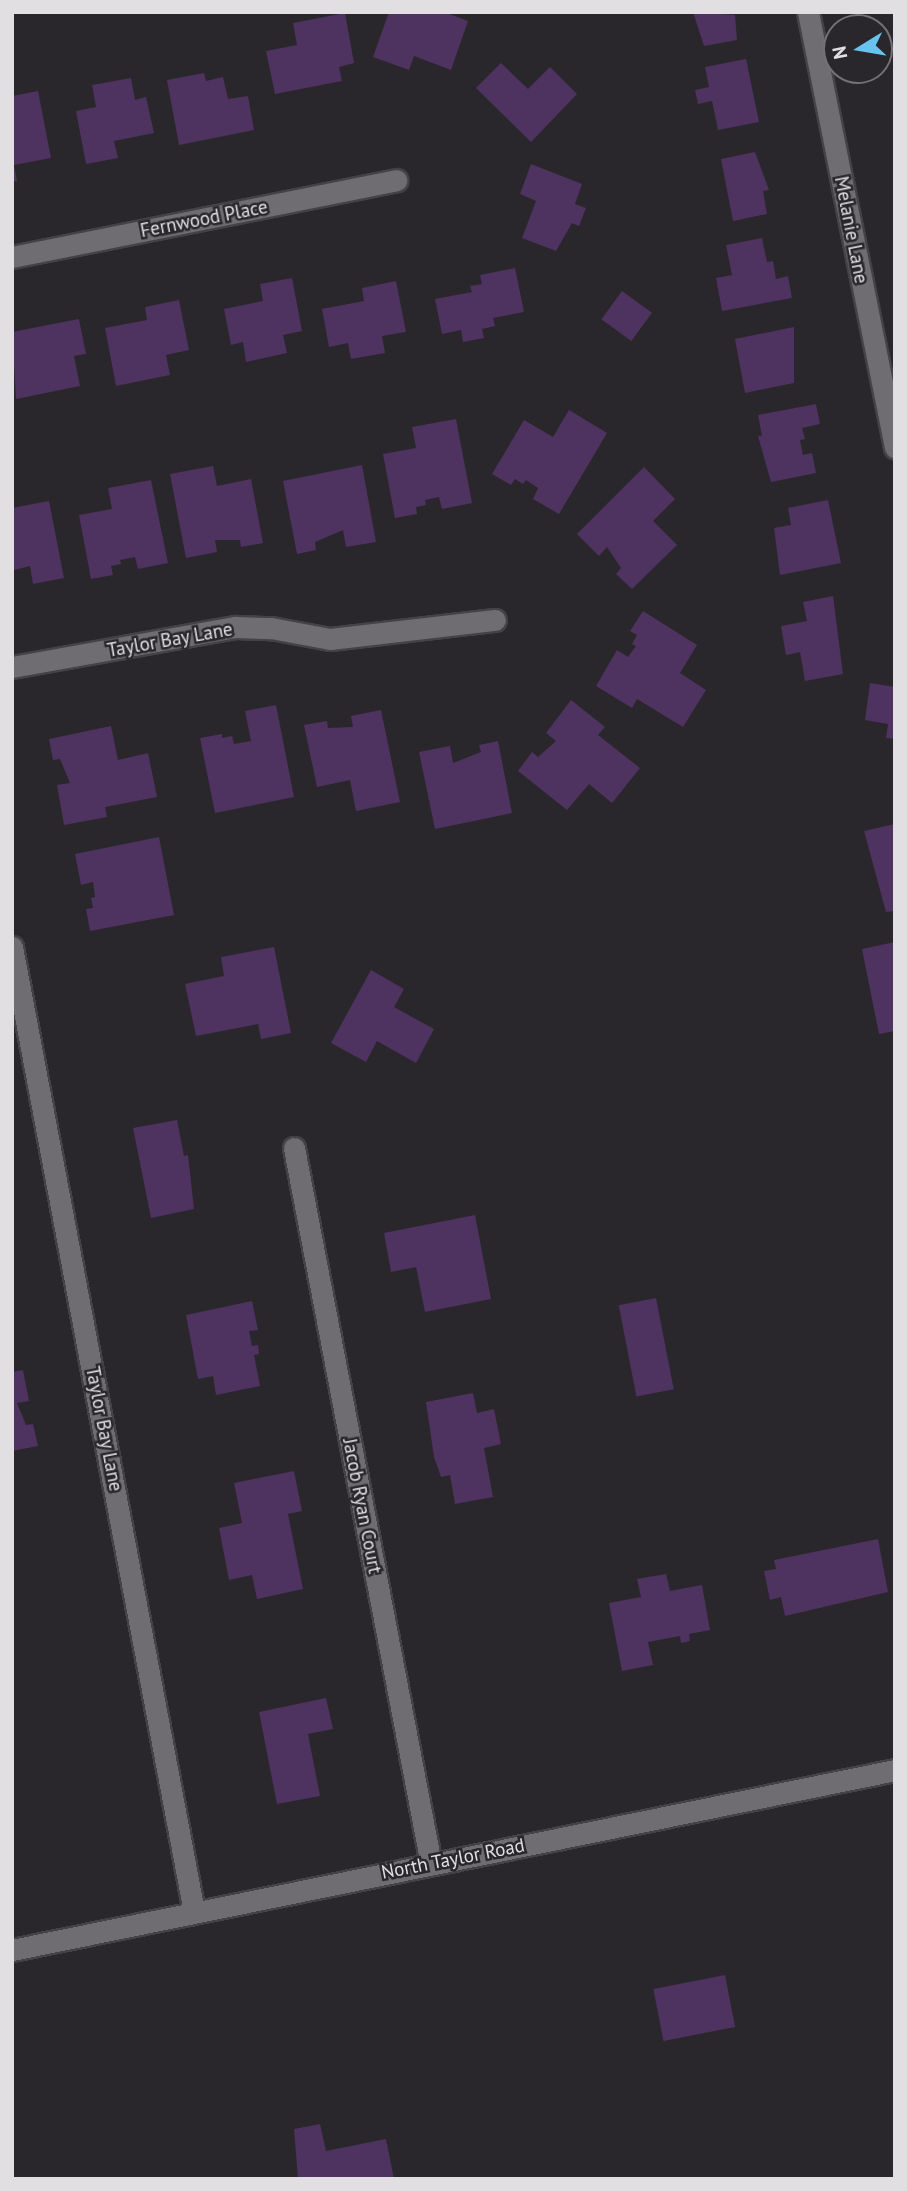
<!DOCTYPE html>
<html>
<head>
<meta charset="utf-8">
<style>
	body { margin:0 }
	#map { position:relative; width:907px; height:2191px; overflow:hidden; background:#2a272c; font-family:"PT Sans",sans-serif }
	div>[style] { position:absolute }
	.building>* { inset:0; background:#4e325f; transform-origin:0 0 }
	.roads { filter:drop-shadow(2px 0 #444245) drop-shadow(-2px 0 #444245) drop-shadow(0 2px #444245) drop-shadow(0 -2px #444245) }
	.minor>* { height:21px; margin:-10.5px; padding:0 10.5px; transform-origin:10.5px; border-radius:10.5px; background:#706d72 }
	span { translate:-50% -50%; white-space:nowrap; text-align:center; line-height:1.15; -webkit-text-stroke:5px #2a272c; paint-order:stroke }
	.street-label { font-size:19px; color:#e1dfe2 }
	.frame { position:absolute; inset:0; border:14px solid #e1dfe2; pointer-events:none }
	.north { position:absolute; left:823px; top:14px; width:70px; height:70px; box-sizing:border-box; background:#2a272c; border:2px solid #737175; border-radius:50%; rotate:259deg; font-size:19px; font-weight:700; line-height:28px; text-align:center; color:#e1dfe2 }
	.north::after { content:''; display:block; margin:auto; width:24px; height:32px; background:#66c4ef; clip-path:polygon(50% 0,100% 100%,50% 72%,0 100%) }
</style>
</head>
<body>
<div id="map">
	<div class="building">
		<div style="clip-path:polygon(389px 12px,444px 12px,468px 21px,451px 70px,414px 56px,409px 70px,373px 57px)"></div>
		<div style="clip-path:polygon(693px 12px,735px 15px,737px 40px,704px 46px)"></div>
		<div style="clip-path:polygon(345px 13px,354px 63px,339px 67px,342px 81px,275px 94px,266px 51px,297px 45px,293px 23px)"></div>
		<div style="clip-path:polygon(746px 59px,759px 122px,718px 130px,712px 101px,698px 104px,695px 90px,709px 87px,705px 67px)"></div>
		<div style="clip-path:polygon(501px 63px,528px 89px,550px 67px,577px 94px,531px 142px,476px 88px)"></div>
		<div style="clip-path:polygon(204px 73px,206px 81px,223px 77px,228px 99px,248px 96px,254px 130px,179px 145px,167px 80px)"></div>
		<div style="clip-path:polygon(131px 78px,135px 100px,146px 97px,154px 133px,114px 141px,118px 158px,86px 164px,76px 111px,96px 107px,92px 85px)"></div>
		<div style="clip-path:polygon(38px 91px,51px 158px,14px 165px,17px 181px,12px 182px,12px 96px)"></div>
		<div style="clip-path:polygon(755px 152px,769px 190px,763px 191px,767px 214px,733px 221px,721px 159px)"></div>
		<div style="clip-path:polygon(531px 164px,582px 184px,575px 204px,586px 208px,579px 226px,572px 223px,556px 251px,522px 238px,536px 201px,520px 194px)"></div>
		<div style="clip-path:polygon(762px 238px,767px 262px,773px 261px,776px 279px,788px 276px,792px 298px,722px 311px,716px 278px,732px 275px,726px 245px)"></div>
		<div style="clip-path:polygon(515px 268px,524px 312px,493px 318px,495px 326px,482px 329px,484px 338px,463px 342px,461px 330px,442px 334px,435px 299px,472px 292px,470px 286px,482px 284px,480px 275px)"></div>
		<div style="clip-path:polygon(292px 278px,302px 331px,283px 335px,287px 353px,246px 362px,243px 342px,231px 345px,224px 309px,263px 301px,260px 284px)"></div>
		<div style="clip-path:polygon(396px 281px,406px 332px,382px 336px,385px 353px,351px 359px,348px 343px,329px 347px,322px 309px,364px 301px,362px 288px)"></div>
		<div style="left:622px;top:291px;width:37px;height:35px;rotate:36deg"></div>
		<div style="clip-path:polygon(179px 300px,189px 350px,166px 355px,170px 375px,116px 386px,105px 328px,147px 320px,145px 307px)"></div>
		<div style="clip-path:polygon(79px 319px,86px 354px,74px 356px,80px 386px,16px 399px,12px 332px)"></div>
		<div style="clip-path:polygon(794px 327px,794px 383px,745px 393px,735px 339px)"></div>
		<div style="clip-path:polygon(816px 404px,820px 424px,802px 428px,805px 439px,800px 440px,803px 455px,812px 453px,816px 473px,771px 482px,758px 436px,762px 436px,758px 415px)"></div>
		<div style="clip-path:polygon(569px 410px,607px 433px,559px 514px,533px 499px,538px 488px,526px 480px,523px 484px,515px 479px,511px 485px,492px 474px,524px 420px,553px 437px)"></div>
		<div style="clip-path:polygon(456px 419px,472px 503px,442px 509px,439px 497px,425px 500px,426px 505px,416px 507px,417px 514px,395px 518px,383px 454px,416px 448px,412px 427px)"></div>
		<div style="clip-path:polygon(362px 465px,376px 542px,346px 547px,343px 530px,315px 542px,316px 550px,297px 554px,283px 481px)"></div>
		<div style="clip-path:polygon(213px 466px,217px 486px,251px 479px,263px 543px,241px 547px,240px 540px,215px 540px,217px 552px,186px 558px,170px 474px)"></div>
		<div style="clip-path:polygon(644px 467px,675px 499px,653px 521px,677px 545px,632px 589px,616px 574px,621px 568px,607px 547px,599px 556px,577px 534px)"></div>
		<div style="clip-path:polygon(151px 480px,168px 563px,138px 569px,135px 557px,120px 560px,121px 564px,111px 566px,113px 575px,91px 579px,79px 515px,112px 509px,108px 488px)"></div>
		<div style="clip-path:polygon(828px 500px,841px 563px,780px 575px,774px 528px,791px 525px,788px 508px)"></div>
		<div style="clip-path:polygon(49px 501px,64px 578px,33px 584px,30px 566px,14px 570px,12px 576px,12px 508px)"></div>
		<div style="clip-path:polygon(833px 596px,843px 674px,805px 681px,800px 652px,786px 655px,781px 626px,807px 621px,803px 602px)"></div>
		<div style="clip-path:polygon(643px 611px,697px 645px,680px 673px,706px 690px,683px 727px,637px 699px,632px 708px,596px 686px,617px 650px,628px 657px,636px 646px,632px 644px,637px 635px,630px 631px)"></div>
		<div style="clip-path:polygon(870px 683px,895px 687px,895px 739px,886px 738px,888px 724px,865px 720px)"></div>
		<div style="clip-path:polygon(571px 700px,605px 727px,598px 735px,640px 768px,612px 803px,589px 784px,567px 810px,518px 771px,532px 752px,538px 757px,556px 741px,546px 733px)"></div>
		<div style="clip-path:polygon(276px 705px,294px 797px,215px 813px,200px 738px,222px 734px,222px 738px,232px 736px,234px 744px,251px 741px,245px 711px)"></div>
		<div style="clip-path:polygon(381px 710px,400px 802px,356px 811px,350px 780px,317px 787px,304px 725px,327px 721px,328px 728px,353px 727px,351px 716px)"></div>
		<div style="clip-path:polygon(111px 726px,118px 760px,148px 753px,157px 797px,105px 807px,107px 817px,64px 825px,57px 785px,70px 783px,60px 759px,53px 760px,49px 739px)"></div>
		<div style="clip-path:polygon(498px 741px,512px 813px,435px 829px,419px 752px,450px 746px,453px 763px,481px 752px,479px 745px)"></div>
		<div style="clip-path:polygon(895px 824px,895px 911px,886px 912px,864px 831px)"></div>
		<div style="clip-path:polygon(159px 837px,174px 915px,90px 931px,86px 909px,93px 908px,91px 898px,95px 897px,93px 882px,81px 885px,75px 854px)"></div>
		<div style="clip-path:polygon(895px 942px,895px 1031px,879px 1034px,862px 949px)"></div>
		<div style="clip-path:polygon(274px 947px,291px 1033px,261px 1039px,258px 1024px,196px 1036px,185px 984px,224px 976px,221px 957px)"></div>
		<div style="clip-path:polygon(371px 970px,404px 989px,394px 1007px,434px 1029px,416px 1063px,377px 1041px,366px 1062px,331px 1043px)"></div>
		<div style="clip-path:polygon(177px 1120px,184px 1156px,188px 1155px,194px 1209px,151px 1218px,133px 1128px)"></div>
		<div style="clip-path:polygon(475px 1215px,491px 1299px,425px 1312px,416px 1267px,391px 1272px,384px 1233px)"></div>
		<div style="left:656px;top:1298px;width:93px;height:38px;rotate:79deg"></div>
		<div style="clip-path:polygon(252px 1301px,258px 1330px,249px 1331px,252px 1346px,258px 1345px,259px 1354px,254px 1355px,260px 1386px,216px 1395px,213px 1376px,198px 1379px,186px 1315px)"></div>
		<div style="clip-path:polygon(23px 1370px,29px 1401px,17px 1403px,26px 1425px,33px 1424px,38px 1446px,12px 1451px,12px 1372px)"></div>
		<div style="clip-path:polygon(473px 1393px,477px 1413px,494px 1409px,501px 1444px,484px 1448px,493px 1497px,455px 1504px,450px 1475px,441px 1477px,434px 1457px,426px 1402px)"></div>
		<div style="clip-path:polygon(294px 1471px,302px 1511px,288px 1514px,303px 1589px,257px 1599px,252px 1575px,229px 1580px,219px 1528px,242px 1523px,234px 1483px)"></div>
		<div style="clip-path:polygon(878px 1539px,888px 1592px,785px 1616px,781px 1597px,770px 1600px,764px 1571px,776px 1569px,774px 1560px)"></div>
		<div style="clip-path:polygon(666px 1574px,670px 1591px,702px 1585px,710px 1630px,689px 1634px,690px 1641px,681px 1643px,680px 1636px,648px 1642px,653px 1665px,622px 1671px,609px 1603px,641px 1597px,637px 1579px)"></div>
		<div style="clip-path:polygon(326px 1698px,333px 1729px,308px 1734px,320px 1796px,277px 1804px,259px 1712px)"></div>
		<div style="left:725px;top:1975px;width:53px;height:73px;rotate:79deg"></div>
		<div style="clip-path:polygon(320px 2124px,326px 2151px,386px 2139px,394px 2179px,298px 2179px,294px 2129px)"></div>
	</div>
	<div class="roads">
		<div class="minor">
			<div style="left:808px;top:12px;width:444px;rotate:78.7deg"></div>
			<div style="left:12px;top:257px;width:392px;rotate:-11.3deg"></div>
			<div style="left:12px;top:667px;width:227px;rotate:-10.2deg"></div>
			<div style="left:235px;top:627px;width:36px;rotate:2deg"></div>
			<div style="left:271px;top:628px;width:60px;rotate:10.6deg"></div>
			<div style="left:330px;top:639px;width:166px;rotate:-6.6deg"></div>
			<div style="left:12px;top:947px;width:982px;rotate:79.32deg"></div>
			<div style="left:294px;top:1148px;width:729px;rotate:79.17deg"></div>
			<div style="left:12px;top:1950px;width:901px;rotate:-11.52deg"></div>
		</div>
	</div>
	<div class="street-label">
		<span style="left:204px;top:219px;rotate:-11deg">Fernwood Place</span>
		<span style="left:851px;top:230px;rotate:79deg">Melanie Lane</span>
		<span style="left:170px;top:640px;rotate:-10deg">Taylor Bay Lane</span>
		<span style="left:104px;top:1429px;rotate:79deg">Taylor Bay Lane</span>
		<span style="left:362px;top:1506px;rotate:79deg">Jacob Ryan Court</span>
		<span style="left:453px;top:1859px;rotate:-11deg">North Taylor Road</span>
	</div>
	<div class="frame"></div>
	<div class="north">N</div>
</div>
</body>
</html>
